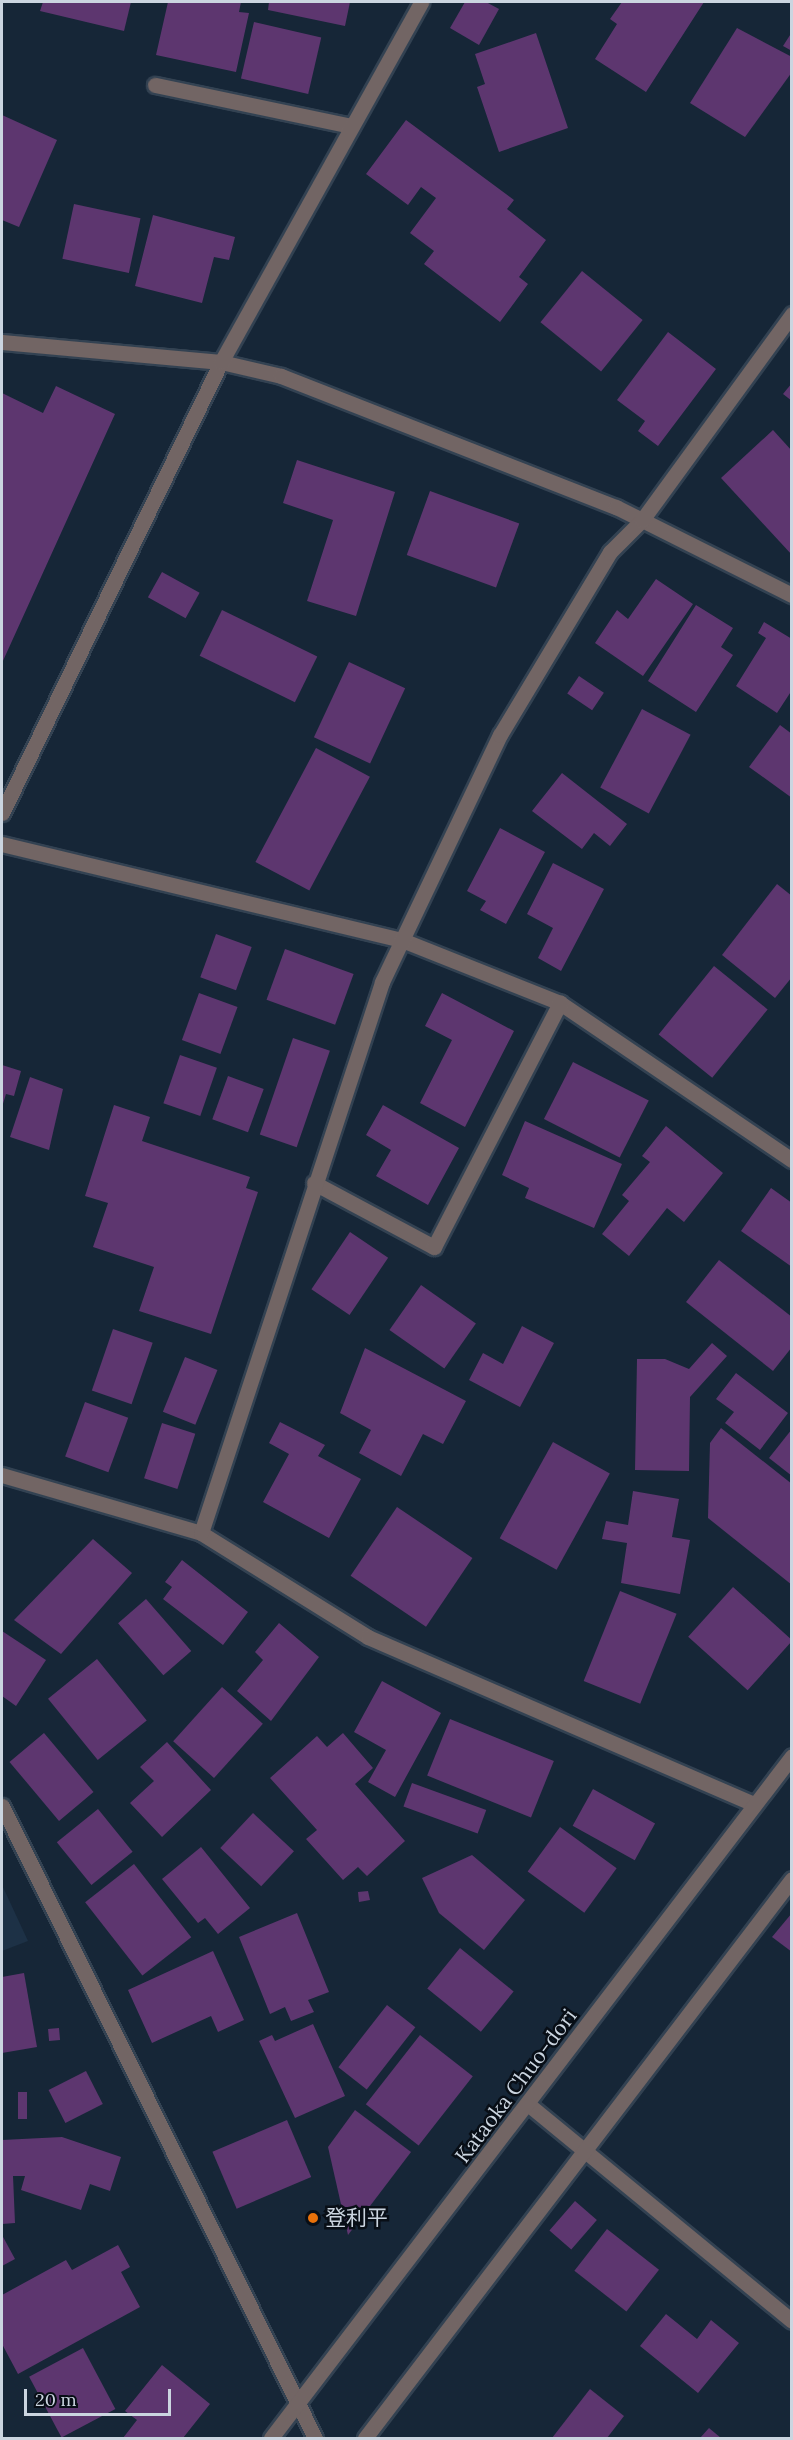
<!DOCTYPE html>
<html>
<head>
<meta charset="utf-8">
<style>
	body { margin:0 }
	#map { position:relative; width:793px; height:2440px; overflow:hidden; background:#162637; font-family:Lora,"Noto Sans JP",serif }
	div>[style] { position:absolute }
	.built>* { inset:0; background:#1d3146 }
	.building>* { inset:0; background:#5d366f; transform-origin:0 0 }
	.roads { filter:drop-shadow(2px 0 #334252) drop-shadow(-2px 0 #334252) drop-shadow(0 2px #334252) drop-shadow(0 -2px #334252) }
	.minor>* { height:15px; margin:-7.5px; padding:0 7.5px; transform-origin:7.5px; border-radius:7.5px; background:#726564 }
	.dots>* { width:16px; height:16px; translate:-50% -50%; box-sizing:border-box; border:3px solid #080e16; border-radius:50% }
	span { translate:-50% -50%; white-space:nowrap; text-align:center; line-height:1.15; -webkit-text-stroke:5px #080e16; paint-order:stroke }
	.street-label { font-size:21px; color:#cbd5e0 }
	.poi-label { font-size:21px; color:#cbd5e0 }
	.left { translate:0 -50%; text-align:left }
	.frame { position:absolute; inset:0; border:3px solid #cbd5e0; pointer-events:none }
	.scale { position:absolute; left:24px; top:2389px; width:147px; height:27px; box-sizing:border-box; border:3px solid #cbd5e0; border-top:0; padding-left:8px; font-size:18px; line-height:21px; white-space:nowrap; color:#cbd5e0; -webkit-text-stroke:4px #080e16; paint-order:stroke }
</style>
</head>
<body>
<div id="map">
	<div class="built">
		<div style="clip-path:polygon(2px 1885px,28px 1941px,2px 1951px)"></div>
	</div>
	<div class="building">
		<div style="clip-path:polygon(43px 2px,131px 2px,124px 31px,40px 11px)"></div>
		<div style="clip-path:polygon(168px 2px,241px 2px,239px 12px,249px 13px,236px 72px,156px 55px)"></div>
		<div style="clip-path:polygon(269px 2px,350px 2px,345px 26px,268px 10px)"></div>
		<div style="clip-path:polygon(465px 2px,486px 2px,499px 9px,479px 45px,450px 28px)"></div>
		<div style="clip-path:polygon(622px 2px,704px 2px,646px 92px,595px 59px,617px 24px,610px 19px)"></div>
		<div style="left:254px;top:22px;width:69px;height:58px;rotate:13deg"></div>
		<div style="clip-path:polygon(737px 28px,792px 57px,792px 72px,745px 137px,690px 103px)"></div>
		<div style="clip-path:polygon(792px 32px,792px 51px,783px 46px)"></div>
		<div style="clip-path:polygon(536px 33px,568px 128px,499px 152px,477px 87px,485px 84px,475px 54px)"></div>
		<div style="clip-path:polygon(2px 115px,57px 140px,19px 227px,2px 220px)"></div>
		<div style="clip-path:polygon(406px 120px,514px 200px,507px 209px,546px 240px,519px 277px,528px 284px,500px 322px,424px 264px,434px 251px,410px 233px,436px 198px,421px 187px,408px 205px,366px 174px)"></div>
		<div style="left:74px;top:204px;width:68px;height:56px;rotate:12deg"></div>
		<div style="clip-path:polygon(153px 215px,235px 237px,229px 260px,214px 257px,202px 303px,135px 286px)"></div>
		<div style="left:582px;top:271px;width:78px;height:66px;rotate:39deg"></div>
		<div style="clip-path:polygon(668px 332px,716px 369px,658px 446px,638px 431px,645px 421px,617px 400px)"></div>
		<div style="clip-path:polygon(792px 383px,792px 401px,783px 394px)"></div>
		<div style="clip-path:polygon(56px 386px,115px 414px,2px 663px,2px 393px,43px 413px)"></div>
		<div style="clip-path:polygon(773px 430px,792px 451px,792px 555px,721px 478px)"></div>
		<div style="clip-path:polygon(297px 460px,395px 492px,356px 616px,307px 601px,333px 520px,283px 503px)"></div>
		<div style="left:430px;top:491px;width:95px;height:68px;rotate:20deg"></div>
		<div style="left:162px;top:572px;width:43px;height:29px;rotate:29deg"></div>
		<div style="clip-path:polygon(656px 579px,693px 604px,643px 676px,595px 643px,617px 610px,628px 619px)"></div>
		<div style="clip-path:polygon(696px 605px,733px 628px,721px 647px,733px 655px,696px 712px,648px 681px)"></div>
		<div style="left:222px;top:610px;width:106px;height:51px;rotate:26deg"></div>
		<div style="clip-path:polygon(764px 622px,792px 639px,792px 690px,777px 713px,736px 686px,766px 638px,758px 633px)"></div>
		<div style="left:349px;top:662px;width:62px;height:83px;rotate:25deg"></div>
		<div style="left:579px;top:676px;width:30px;height:21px;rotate:34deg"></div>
		<div style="left:642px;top:709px;width:55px;height:89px;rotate:28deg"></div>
		<div style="clip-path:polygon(780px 725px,792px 734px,792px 798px,749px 767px)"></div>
		<div style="left:316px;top:748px;width:61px;height:129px;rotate:28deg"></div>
		<div style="clip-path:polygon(562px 773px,627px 824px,610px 846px,594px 833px,582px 849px,532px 811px)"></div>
		<div style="clip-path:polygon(500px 828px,545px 852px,506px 924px,480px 910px,486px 901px,467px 891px)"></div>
		<div style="clip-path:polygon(553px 863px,604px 889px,561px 971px,538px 958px,553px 928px,527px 914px)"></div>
		<div style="clip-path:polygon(777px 884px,792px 896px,792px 977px,775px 998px,722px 955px)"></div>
		<div style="left:216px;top:934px;width:38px;height:46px;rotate:20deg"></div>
		<div style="left:285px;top:949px;width:73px;height:54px;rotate:20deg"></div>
		<div style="left:714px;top:966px;width:69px;height:88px;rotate:39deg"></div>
		<div style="left:199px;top:993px;width:41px;height:50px;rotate:20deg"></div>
		<div style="clip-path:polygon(442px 993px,514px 1031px,465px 1127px,420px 1103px,452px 1040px,425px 1026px)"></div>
		<div style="left:293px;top:1038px;width:39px;height:102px;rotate:19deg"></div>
		<div style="left:180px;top:1055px;width:39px;height:51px;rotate:19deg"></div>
		<div style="left:573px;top:1062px;width:85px;height:64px;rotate:27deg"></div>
		<div style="clip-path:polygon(2px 1065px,21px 1071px,14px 1096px,6px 1094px,2px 1107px)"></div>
		<div style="left:228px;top:1076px;width:38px;height:46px;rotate:20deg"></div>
		<div style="clip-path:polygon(30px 1077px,63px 1089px,49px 1150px,10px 1137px)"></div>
		<div style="clip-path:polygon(114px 1105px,150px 1117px,142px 1141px,250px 1177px,246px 1188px,258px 1192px,211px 1334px,139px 1311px,154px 1267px,93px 1247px,108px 1203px,85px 1196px)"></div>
		<div style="clip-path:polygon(383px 1105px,459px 1148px,428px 1205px,376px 1176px,391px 1150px,366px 1135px)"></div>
		<div style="clip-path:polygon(525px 1121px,622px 1164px,594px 1228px,525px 1198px,529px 1188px,502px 1175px)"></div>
		<div style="clip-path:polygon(666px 1126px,723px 1173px,684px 1222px,667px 1208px,629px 1256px,602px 1234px,629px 1201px,622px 1195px,650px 1162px,642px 1156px)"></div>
		<div style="clip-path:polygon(771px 1188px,792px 1203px,792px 1267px,741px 1231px)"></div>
		<div style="left:350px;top:1232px;width:46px;height:69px;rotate:34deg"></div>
		<div style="clip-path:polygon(719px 1260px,792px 1317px,792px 1347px,773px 1371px,686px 1302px)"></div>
		<div style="left:421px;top:1285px;width:67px;height:55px;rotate:35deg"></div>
		<div style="clip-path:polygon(522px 1326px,554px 1343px,520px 1407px,469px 1380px,483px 1353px,503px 1364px)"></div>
		<div style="left:113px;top:1329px;width:42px;height:65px;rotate:19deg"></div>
		<div style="clip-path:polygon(712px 1343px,727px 1356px,690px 1397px,689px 1471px,635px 1470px,637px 1359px,665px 1359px,689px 1369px)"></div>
		<div style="clip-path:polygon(365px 1348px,466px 1401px,443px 1444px,423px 1434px,401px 1476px,359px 1453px,371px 1430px,340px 1413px)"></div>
		<div style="left:185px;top:1357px;width:35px;height:59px;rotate:22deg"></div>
		<div style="clip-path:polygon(736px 1373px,788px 1413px,760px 1450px,725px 1423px,734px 1412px,716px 1399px)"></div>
		<div style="left:85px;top:1402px;width:46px;height:58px;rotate:20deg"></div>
		<div style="clip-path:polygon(280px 1422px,325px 1445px,318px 1456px,361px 1479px,329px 1538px,263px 1502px,289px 1454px,269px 1443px)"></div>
		<div style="left:162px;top:1423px;width:35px;height:58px;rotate:18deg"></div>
		<div style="clip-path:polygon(721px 1428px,792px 1484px,792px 1585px,708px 1518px,710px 1443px)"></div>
		<div style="clip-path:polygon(792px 1429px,792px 1476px,769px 1458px)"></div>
		<div style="left:553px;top:1442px;width:65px;height:110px;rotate:29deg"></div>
		<div style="clip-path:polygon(633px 1491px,679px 1499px,672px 1537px,690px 1540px,680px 1594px,621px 1583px,627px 1543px,602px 1539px,606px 1521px,628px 1525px)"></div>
		<div style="left:397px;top:1507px;width:91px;height:83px;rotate:34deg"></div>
		<div style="clip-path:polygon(93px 1539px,132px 1573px,61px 1654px,14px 1620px)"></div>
		<div style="clip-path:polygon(182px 1560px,248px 1612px,223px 1645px,163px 1599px,172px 1587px,165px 1582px)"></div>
		<div style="left:733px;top:1587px;width:80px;height:67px;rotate:42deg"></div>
		<div style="left:620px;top:1591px;width:61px;height:97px;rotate:22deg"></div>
		<div style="left:146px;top:1599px;width:69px;height:37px;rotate:49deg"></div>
		<div style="clip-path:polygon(279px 1623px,319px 1657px,271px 1721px,237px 1691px,263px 1660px,255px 1652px)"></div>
		<div style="clip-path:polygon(2px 1631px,46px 1660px,16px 1706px,2px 1696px)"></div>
		<div style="left:97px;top:1659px;width:79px;height:63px;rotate:51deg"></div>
		<div style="clip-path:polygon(382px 1681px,441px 1713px,395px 1797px,368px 1782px,386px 1750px,354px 1732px)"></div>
		<div style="left:222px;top:1687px;width:55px;height:73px;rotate:42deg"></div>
		<div style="left:450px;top:1719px;width:112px;height:61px;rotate:22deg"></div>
		<div style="left:44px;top:1733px;width:77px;height:45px;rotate:50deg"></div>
		<div style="clip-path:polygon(343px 1733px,373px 1768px,355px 1784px,405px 1841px,367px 1876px,358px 1867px,343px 1880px,306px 1839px,317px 1830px,270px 1778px,317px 1736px,327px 1747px)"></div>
		<div style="clip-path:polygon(167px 1742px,211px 1790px,162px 1837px,130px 1803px,154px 1781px,140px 1767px)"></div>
		<div style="left:412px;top:1783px;width:79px;height:25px;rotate:20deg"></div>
		<div style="left:593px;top:1789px;width:71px;height:42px;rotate:29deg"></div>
		<div style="left:98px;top:1809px;width:55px;height:53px;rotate:51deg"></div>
		<div style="left:253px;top:1813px;width:56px;height:48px;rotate:43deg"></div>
		<div style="left:560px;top:1827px;width:70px;height:55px;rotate:36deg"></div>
		<div style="clip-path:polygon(201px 1847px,250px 1908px,218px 1934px,205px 1918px,198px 1923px,162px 1879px)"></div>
		<div style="clip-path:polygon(472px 1855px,525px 1900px,484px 1950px,439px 1913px,422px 1878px)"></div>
		<div style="left:134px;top:1864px;width:93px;height:62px;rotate:52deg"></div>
		<div style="clip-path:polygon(368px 1891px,370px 1900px,359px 1902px,358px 1892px)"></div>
		<div style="clip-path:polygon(297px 1913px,329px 1992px,308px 2000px,314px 2012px,291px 2021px,285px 2007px,270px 2014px,239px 1937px)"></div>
		<div style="clip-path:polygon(792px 1913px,792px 1952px,772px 1937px)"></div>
		<div style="left:460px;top:1948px;width:69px;height:52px;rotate:39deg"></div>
		<div style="clip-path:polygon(213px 1951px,244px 2020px,218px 2032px,211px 2016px,152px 2043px,128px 1990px)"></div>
		<div style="clip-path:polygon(24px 1973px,37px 2047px,2px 2053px,2px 1977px)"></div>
		<div style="left:387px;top:2005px;width:36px;height:79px;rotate:38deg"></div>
		<div style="clip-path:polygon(313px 2024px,345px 2096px,295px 2118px,259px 2041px,272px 2035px,275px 2041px)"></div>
		<div style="left:59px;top:2028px;width:12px;height:11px;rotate:85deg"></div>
		<div style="left:420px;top:2035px;width:67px;height:88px;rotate:38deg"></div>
		<div style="left:86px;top:2071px;width:37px;height:42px;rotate:63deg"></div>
		<div style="left:18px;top:2092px;width:9px;height:27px"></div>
		<div style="clip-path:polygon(355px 2110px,411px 2152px,348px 2235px,328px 2147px)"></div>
		<div style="left:287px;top:2120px;width:62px;height:81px;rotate:67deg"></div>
		<div style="clip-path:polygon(62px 2137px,121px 2157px,110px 2191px,90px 2184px,81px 2210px,21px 2190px,25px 2176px,13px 2176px,15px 2223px,2px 2224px,2px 2140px)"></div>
		<div style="left:575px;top:2201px;width:29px;height:39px;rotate:41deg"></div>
		<div style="left:607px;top:2229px;width:66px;height:53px;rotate:38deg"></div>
		<div style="clip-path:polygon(2px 2235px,15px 2259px,2px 2266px)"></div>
		<div style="clip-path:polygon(118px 2245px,130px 2267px,121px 2272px,140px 2307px,18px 2374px,2px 2344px,2px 2295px,66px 2260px,72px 2270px)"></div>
		<div style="clip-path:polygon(666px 2314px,697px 2339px,711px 2320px,739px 2343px,698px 2393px,640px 2346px)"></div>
		<div style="left:83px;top:2348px;width:69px;height:61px;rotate:62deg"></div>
		<div style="clip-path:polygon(162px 2365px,210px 2404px,183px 2438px,123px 2438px,137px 2420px,125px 2411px)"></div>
		<div style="clip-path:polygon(590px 2389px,624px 2416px,607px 2438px,552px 2438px)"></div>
		<div style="clip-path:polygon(709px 2428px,721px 2438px,700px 2438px)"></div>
	</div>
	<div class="roads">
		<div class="minor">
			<div style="left:155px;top:85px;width:201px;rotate:11.8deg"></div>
			<div style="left:2px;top:342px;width:220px;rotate:5.2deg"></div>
			<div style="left:221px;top:362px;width:62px;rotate:13.1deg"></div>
			<div style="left:281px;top:376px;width:360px;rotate:21.4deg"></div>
			<div style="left:616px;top:507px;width:197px;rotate:26.6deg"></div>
			<div style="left:2px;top:813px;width:501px;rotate:-64.1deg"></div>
			<div style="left:221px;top:362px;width:412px;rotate:-60.9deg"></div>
			<div style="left:2px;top:844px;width:411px;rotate:13.5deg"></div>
			<div style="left:402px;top:940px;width:170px;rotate:21.7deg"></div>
			<div style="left:560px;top:1003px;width:280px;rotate:34.1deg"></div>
			<div style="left:314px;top:1183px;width:136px;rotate:28.1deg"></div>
			<div style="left:434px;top:1247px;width:275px;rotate:-62.7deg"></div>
			<div style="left:2px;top:1475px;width:207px;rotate:16.2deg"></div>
			<div style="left:201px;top:1533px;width:197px;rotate:31.9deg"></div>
			<div style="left:368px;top:1637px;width:420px;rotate:23.4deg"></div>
			<div style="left:201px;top:1533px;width:580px;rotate:-71.81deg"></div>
			<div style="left:382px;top:982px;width:274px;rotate:-64.5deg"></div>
			<div style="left:500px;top:735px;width:214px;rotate:-59deg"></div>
			<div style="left:610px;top:552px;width:45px;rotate:-45deg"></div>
			<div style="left:642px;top:520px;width:255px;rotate:-53.9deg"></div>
			<div style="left:2px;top:1806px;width:705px;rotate:63.65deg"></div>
			<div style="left:529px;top:2105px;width:340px;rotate:39.4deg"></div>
			<div style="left:271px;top:2438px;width:858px;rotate:-52.62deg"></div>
			<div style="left:365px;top:2438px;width:703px;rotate:-52.63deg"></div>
		</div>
	</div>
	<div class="dots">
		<div style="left:313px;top:2218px;background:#e8710a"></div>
	</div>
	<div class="street-label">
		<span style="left:516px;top:2086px;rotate:-53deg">Kataoka Chuo-dori</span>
	</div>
	<div class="poi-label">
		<span class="left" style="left:325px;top:2218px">登利平</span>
	</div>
	<div class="frame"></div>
	<div class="scale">20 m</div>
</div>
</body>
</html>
